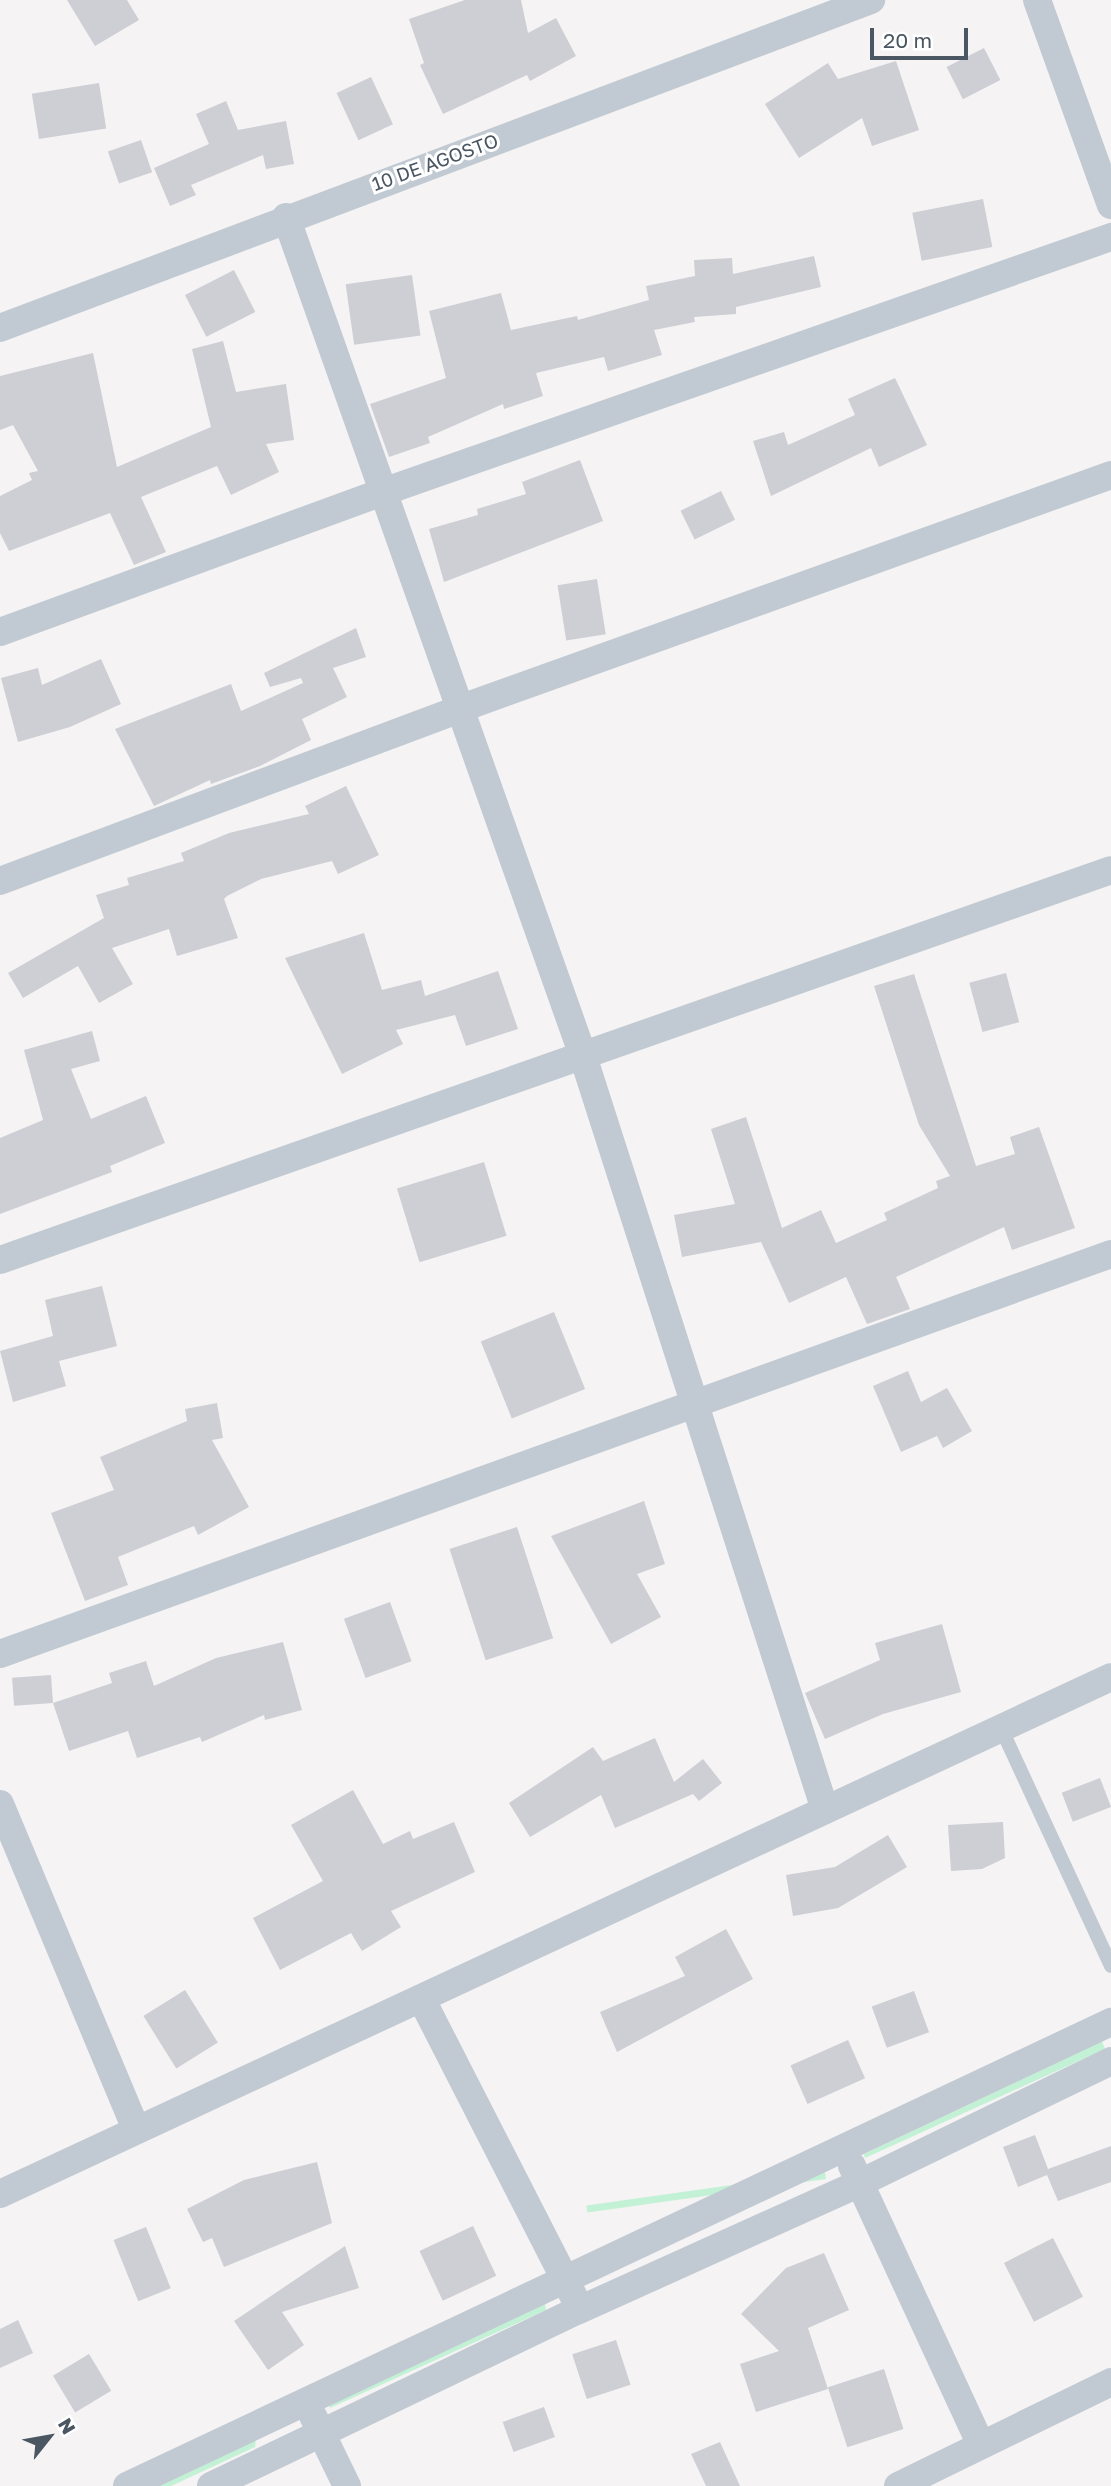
<!DOCTYPE html>
<html>
<head>
<meta charset="utf-8">
<style>
	body { margin:0 }
	#map { position:relative; width:1111px; height:2486px; overflow:hidden; background:#f5f3f3; font-family:"Golos Text",sans-serif }
	div>[style] { position:absolute }
	.green>* { inset:0; background:#c3f1d5; transform-origin:0 0 }
	.building>* { inset:0; background:#cdcfd5; transform-origin:0 0 }
	.lane>* { height:14px; margin:-7px; padding:0 7px; transform-origin:7px; border-radius:7px; background:#c1cad2 }
	.street>* { height:28px; margin:-14px; padding:0 14px; transform-origin:14px; border-radius:14px; background:#c1cad2 }
	span { translate:-50% -50%; white-space:nowrap; text-align:center; line-height:1.15; -webkit-text-stroke:6px #fff; paint-order:stroke }
	.street-label { font-size:19px; color:#4a5661 }
	.north { position:absolute; left:14px; top:2402px; width:70px; height:70px; -webkit-text-stroke:5px #fff; paint-order:stroke; rotate:59deg; font-size:19px; font-weight:700; line-height:28px; text-align:center; color:#4a5661 }
	.north::after { content:''; display:block; margin:auto; width:24px; height:32px; background:#4a5661; clip-path:polygon(50% 0,100% 100%,50% 72%,0 100%) }
	.scale { position:absolute; left:870px; top:28px; width:98px; height:32px; box-sizing:border-box; border:4px solid #4a5661; border-top:0; padding-left:9px; font-size:21px; line-height:24px; white-space:nowrap; color:#4a5661; -webkit-text-stroke:5px #fff; paint-order:stroke }
</style>
</head>
<body>
<div id="map">
	<div class="green">
		<div style="clip-path:polygon(1102px 2041px,1105px 2049px,865px 2158px,864px 2154px)"></div>
		<div style="left:825px;top:2172px;width:7px;height:241px;rotate:82deg"></div>
		<div style="clip-path:polygon(545px 2303px,546px 2310px,330px 2408px,329px 2404px)"></div>
		<div style="clip-path:polygon(256px 2439px,255px 2447px,171px 2486px,151px 2486px)"></div>
	</div>
	<div class="building">
		<div style="clip-path:polygon(67px 0,127px 0,139px 20px,95px 46px)"></div>
		<div style="clip-path:polygon(465px 0,521px 0,528px 33px,556px 18px,576px 56px,530px 81px,527px 75px,443px 114px,420px 65px,424px 63px,409px 19px)"></div>
		<div style="left:984px;top:48px;width:36px;height:42px;rotate:63deg"></div>
		<div style="clip-path:polygon(896px 61px,919px 130px,872px 146px,862px 118px,799px 158px,765px 104px,828px 63px,838px 79px)"></div>
		<div style="left:371px;top:77px;width:52px;height:38px;rotate:65deg"></div>
		<div style="left:99px;top:83px;width:46px;height:68px;rotate:81deg"></div>
		<div style="clip-path:polygon(226px 101px,238px 130px,286px 121px,294px 164px,266px 169px,263px 155px,191px 185px,196px 195px,170px 206px,154px 168px,209px 144px,196px 114px)"></div>
		<div style="left:141px;top:140px;width:34px;height:35px;rotate:71deg"></div>
		<div style="left:983px;top:199px;width:49px;height:72px;rotate:79deg"></div>
		<div style="clip-path:polygon(814px 256px,821px 287px,736px 307px,736px 314px,694px 317px,695px 322px,654px 330px,662px 355px,608px 371px,604px 357px,536px 373px,543px 396px,504px 409px,503px 404px,428px 437px,430px 443px,389px 457px,370px 404px,446px 378px,429px 311px,501px 293px,511px 330px,577px 316px,578px 320px,649px 300px,646px 286px,695px 276px,694px 260px,732px 258px,733px 274px)"></div>
		<div style="left:234px;top:270px;width:47px;height:55px;rotate:63deg"></div>
		<div style="left:412px;top:275px;width:61px;height:67px;rotate:82deg"></div>
		<div style="clip-path:polygon(223px 341px,236px 392px,286px 384px,294px 440px,266px 444px,279px 472px,231px 495px,217px 466px,141px 497px,166px 552px,134px 565px,110px 513px,9px 551px,0 533px,0 496px,32px 480px,29px 473px,38px 471px,13px 425px,0 430px,0 376px,93px 353px,117px 467px,211px 427px,192px 349px)"></div>
		<div style="clip-path:polygon(895px 378px,927px 445px,879px 467px,871px 448px,771px 496px,753px 441px,784px 432px,788px 445px,855px 415px,848px 399px)"></div>
		<div style="clip-path:polygon(580px 460px,603px 521px,444px 582px,429px 529px,478px 515px,477px 509px,526px 494px,522px 482px)"></div>
		<div style="left:721px;top:491px;width:32px;height:45px;rotate:64deg"></div>
		<div style="left:597px;top:579px;width:56px;height:40px;rotate:81deg"></div>
		<div style="clip-path:polygon(356px 628px,366px 657px,333px 668px,347px 697px,302px 719px,311px 740px,260px 766px,211px 784px,210px 780px,154px 806px,115px 729px,231px 684px,241px 711px,303px 683px,301px 678px,270px 687px,264px 673px)"></div>
		<div style="clip-path:polygon(101px 659px,121px 704px,70px 727px,18px 742px,1px 678px,38px 668px,42px 685px)"></div>
		<div style="clip-path:polygon(346px 786px,379px 855px,338px 874px,332px 861px,261px 879px,227px 896px,224px 899px,238px 938px,177px 956px,169px 929px,112px 948px,133px 984px,99px 1003px,78px 966px,23px 998px,8px 973px,104px 918px,96px 895px,129px 885px,127px 878px,184px 861px,181px 853px,229px 833px,309px 814px,305px 806px)"></div>
		<div style="clip-path:polygon(364px 933px,382px 990px,421px 980px,425px 996px,498px 971px,518px 1029px,466px 1046px,455px 1015px,396px 1030px,403px 1044px,342px 1074px,285px 958px)"></div>
		<div style="left:1006px;top:973px;width:51px;height:38px;rotate:75deg"></div>
		<div style="clip-path:polygon(914px 974px,976px 1166px,1015px 1154px,1010px 1137px,1039px 1127px,1075px 1228px,1012px 1250px,1004px 1227px,896px 1277px,910px 1309px,867px 1324px,846px 1277px,789px 1303px,761px 1242px,682px 1257px,674px 1215px,735px 1204px,711px 1129px,746px 1117px,782px 1228px,821px 1210px,836px 1243px,887px 1220px,884px 1213px,938px 1188px,936px 1181px,950px 1176px,919px 1125px,874px 986px)"></div>
		<div style="clip-path:polygon(92px 1031px,100px 1061px,71px 1069px,91px 1119px,146px 1096px,165px 1143px,110px 1166px,112px 1172px,0 1214px,0 1138px,43px 1120px,24px 1050px)"></div>
		<div style="left:484px;top:1162px;width:77px;height:91px;rotate:73deg"></div>
		<div style="clip-path:polygon(102px 1286px,117px 1346px,59px 1361px,66px 1386px,13px 1402px,0 1351px,53px 1336px,45px 1300px)"></div>
		<div style="left:554px;top:1312px;width:83px;height:79px;rotate:68deg"></div>
		<div style="clip-path:polygon(908px 1371px,921px 1402px,947px 1388px,972px 1431px,943px 1448px,937px 1436px,901px 1452px,873px 1386px)"></div>
		<div style="clip-path:polygon(217px 1403px,223px 1438px,212px 1440px,249px 1507px,198px 1535px,194px 1526px,118px 1557px,128px 1585px,85px 1601px,51px 1513px,114px 1490px,100px 1457px,187px 1421px,185px 1409px)"></div>
		<div style="clip-path:polygon(644px 1501px,665px 1564px,637px 1574px,661px 1617px,611px 1644px,551px 1536px)"></div>
		<div style="left:517px;top:1527px;width:117px;height:71px;rotate:72deg"></div>
		<div style="left:390px;top:1602px;width:63px;height:49px;rotate:70deg"></div>
		<div style="clip-path:polygon(942px 1624px,961px 1692px,883px 1714px,825px 1739px,805px 1693px,880px 1660px,875px 1643px)"></div>
		<div style="clip-path:polygon(283px 1642px,302px 1710px,265px 1720px,264px 1715px,202px 1742px,200px 1737px,137px 1758px,128px 1731px,69px 1751px,53px 1703px,112px 1683px,109px 1673px,146px 1661px,154px 1686px,216px 1658px)"></div>
		<div style="left:51px;top:1675px;width:28px;height:39px;rotate:86deg"></div>
		<div style="clip-path:polygon(655px 1738px,674px 1782px,703px 1759px,722px 1783px,699px 1801px,693px 1794px,615px 1828px,601px 1795px,530px 1837px,509px 1803px,593px 1747px,603px 1761px)"></div>
		<div style="left:1100px;top:1778px;width:31px;height:41px;rotate:69deg"></div>
		<div style="clip-path:polygon(353px 1790px,383px 1844px,410px 1831px,413px 1839px,454px 1822px,475px 1872px,391px 1911px,401px 1927px,362px 1951px,351px 1933px,280px 1970px,253px 1918px,323px 1881px,291px 1825px)"></div>
		<div style="clip-path:polygon(1003px 1822px,1005px 1858px,982px 1869px,951px 1871px,948px 1825px)"></div>
		<div style="clip-path:polygon(888px 1835px,907px 1867px,838px 1908px,793px 1916px,786px 1875px,835px 1867px)"></div>
		<div style="clip-path:polygon(726px 1929px,753px 1979px,617px 2052px,600px 2012px,685px 1976px,675px 1957px)"></div>
		<div style="left:185px;top:1990px;width:62px;height:49px;rotate:58deg"></div>
		<div style="left:914px;top:1991px;width:44px;height:45px;rotate:70deg"></div>
		<div style="left:848px;top:2040px;width:42px;height:63px;rotate:66deg"></div>
		<div style="clip-path:polygon(1035px 2135px,1048px 2169px,1111px 2146px,1111px 2182px,1058px 2201px,1047px 2175px,1018px 2187px,1003px 2147px)"></div>
		<div style="clip-path:polygon(317px 2162px,332px 2223px,224px 2267px,212px 2238px,203px 2242px,187px 2209px,244px 2180px)"></div>
		<div style="left:473px;top:2226px;width:55px;height:59px;rotate:65deg"></div>
		<div style="left:146px;top:2227px;width:66px;height:35px;rotate:68deg"></div>
		<div style="left:1053px;top:2238px;width:66px;height:55px;rotate:63deg"></div>
		<div style="clip-path:polygon(345px 2246px,359px 2288px,282px 2312px,304px 2345px,268px 2370px,234px 2321px)"></div>
		<div style="clip-path:polygon(824px 2253px,849px 2310px,808px 2328px,828px 2389px,756px 2412px,740px 2364px,779px 2351px,741px 2314px,786px 2268px)"></div>
		<div style="clip-path:polygon(18px 2320px,33px 2353px,0 2368px,0 2329px)"></div>
		<div style="left:616px;top:2340px;width:47px;height:46px;rotate:72deg"></div>
		<div style="left:89px;top:2354px;width:43px;height:42px;rotate:59deg"></div>
		<div style="left:884px;top:2369px;width:63px;height:59px;rotate:72deg"></div>
		<div style="left:544px;top:2407px;width:32px;height:44px;rotate:70deg"></div>
		<div style="clip-path:polygon(720px 2442px,740px 2486px,706px 2486px,691px 2454px)"></div>
	</div>
	<div class="lane">
		<div style="left:1001px;top:1728px;width:262px;rotate:65.2deg"></div>
	</div>
	<div class="street">
		<div style="left:1037px;top:0;width:218px;rotate:70.2deg"></div>
		<div style="left:286px;top:217px;width:887px;rotate:70.5deg"></div>
		<div style="left:582px;top:1053px;width:795px;rotate:72.2deg"></div>
		<div style="left:0;top:328px;width:931px;rotate:-20.64deg"></div>
		<div style="left:0;top:632px;width:405px;rotate:-20.1deg"></div>
		<div style="left:380px;top:493px;width:775px;rotate:-19.3deg"></div>
		<div style="left:0;top:881px;width:490px;rotate:-20.5deg"></div>
		<div style="left:459px;top:709px;width:693px;rotate:-19.74deg"></div>
		<div style="left:0;top:1260px;width:1177px;rotate:-19.34deg"></div>
		<div style="left:0;top:1654px;width:1181px;rotate:-19.8deg"></div>
		<div style="left:0;top:1804px;width:352px;rotate:67.3deg"></div>
		<div style="left:422px;top:2000px;width:334px;rotate:62.9deg"></div>
		<div style="left:852px;top:2166px;width:307px;rotate:65.2deg"></div>
		<div style="left:0;top:2194px;width:1225px;rotate:-24.95deg"></div>
		<div style="left:313px;top:2416px;width:78px;rotate:64.1deg"></div>
		<div style="left:127px;top:2486px;width:1088px;rotate:-25.25deg"></div>
		<div style="left:211px;top:2486px;width:408px;rotate:-25.6deg"></div>
		<div style="left:579px;top:2310px;width:308px;rotate:-24.3deg"></div>
		<div style="left:860px;top:2183px;width:279px;rotate:-25.9deg"></div>
		<div style="left:898px;top:2486px;width:237px;rotate:-26deg"></div>
	</div>
	<div class="street-label">
		<span style="left:435px;top:162px;rotate:-20deg">10 DE AGOSTO</span>
	</div>
	<div class="north">N</div>
	<div class="scale">20 m</div>
</div>
</body>
</html>
